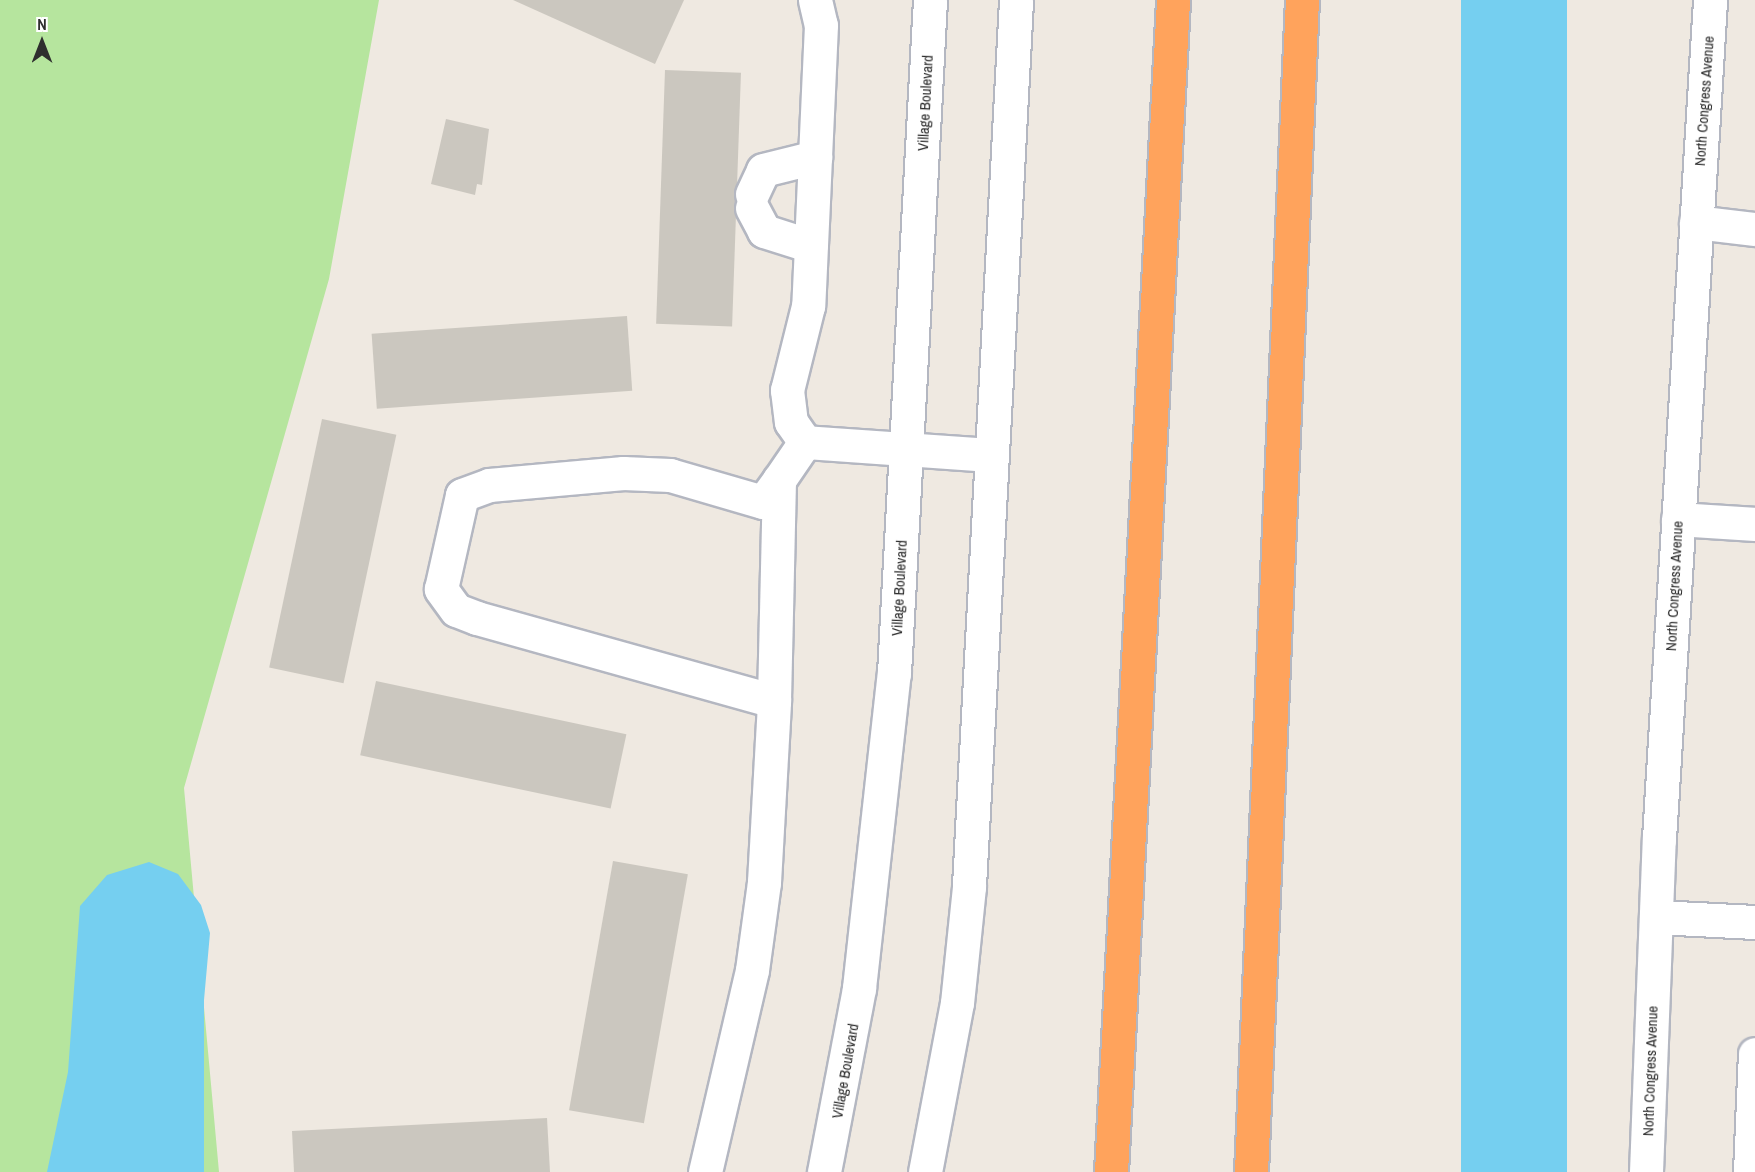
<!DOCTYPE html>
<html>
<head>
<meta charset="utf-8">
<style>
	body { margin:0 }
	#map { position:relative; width:1755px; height:1172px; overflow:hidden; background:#efe9e1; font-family:"Archivo Narrow",sans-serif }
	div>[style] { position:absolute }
	.green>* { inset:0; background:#b6e59e }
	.water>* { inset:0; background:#75cff0; transform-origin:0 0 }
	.building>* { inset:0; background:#cbc7bf; transform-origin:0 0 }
	.roads { filter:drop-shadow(2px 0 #b4b7c1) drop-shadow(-2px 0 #b4b7c1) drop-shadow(0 2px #b4b7c1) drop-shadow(0 -2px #b4b7c1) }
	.minor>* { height:33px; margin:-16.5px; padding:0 16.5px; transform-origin:16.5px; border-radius:16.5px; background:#fff }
	.highway>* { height:33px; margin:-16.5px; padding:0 16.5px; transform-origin:16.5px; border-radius:16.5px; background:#ffa35c }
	span { translate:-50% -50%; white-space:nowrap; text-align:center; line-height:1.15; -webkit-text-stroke:5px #fff; paint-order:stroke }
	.street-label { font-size:15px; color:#2e2e2e }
	.north { position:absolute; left:12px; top:12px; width:60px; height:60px; -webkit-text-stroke:4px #fff; paint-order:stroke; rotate:0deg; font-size:16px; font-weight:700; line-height:24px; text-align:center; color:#2e2e2e }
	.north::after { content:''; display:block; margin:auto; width:21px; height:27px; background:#2e2e2e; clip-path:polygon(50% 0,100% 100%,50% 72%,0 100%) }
</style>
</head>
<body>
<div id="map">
	<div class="green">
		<div style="clip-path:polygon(0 0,379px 0,329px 279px,184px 788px,219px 1172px,0 1172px)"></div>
	</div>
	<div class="water">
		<div style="left:1461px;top:0;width:106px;height:1173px"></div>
		<div style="clip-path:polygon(149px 862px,178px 874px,201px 905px,210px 933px,204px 1000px,204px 1172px,47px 1172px,68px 1072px,80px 906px,107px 875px)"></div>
	</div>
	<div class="building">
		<div style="clip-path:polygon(513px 0,684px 0,655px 64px)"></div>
		<div style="left:665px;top:70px;width:76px;height:254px;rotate:2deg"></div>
		<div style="clip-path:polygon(446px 119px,489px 129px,482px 185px,477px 184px,475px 195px,431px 184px)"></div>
		<div style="left:627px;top:316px;width:75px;height:256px;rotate:86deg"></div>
		<div style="left:322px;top:419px;width:76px;height:254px;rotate:12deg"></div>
		<div style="left:376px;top:681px;width:256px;height:76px;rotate:12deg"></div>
		<div style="left:613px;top:861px;width:76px;height:253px;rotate:10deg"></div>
		<div style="clip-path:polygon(547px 1118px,550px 1172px,294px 1172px,292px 1131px)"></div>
	</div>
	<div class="roads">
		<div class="minor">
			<div style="left:815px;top:0;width:26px;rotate:77deg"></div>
			<div style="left:821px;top:25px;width:281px;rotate:92.6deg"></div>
			<div style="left:808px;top:306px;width:87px;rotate:104deg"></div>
			<div style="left:787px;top:390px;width:32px;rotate:83deg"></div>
			<div style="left:791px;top:422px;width:24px;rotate:55deg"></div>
			<div style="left:805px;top:442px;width:187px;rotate:4deg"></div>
			<div style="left:752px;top:194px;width:26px;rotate:-65deg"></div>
			<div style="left:763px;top:170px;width:54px;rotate:-14deg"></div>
			<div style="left:752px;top:208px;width:26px;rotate:62deg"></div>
			<div style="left:764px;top:231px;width:49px;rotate:17.7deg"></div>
			<div style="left:1696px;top:222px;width:59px;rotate:6.8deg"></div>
			<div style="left:779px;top:480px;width:221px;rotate:91.3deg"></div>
			<div style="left:774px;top:701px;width:308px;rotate:-164.4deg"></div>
			<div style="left:477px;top:618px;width:22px;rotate:-159deg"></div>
			<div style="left:456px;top:610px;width:26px;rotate:-126deg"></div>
			<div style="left:441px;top:589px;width:96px;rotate:-77.4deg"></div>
			<div style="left:462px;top:495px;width:29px;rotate:-20deg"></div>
			<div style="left:489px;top:485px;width:135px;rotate:-5.1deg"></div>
			<div style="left:623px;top:473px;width:47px;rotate:2.4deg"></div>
			<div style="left:670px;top:475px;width:97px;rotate:16.2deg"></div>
			<div style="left:763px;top:502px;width:27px;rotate:-54deg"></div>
			<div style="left:779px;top:480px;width:46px;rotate:-55.6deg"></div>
			<div style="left:1678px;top:519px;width:77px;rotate:3.7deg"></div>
			<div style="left:1656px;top:917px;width:99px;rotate:2.9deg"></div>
			<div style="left:705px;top:1172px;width:207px;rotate:-76.9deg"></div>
			<div style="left:752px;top:970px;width:89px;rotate:-82.2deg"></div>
			<div style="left:764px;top:882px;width:181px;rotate:-86.8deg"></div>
			<div style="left:824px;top:1172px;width:187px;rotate:-79.2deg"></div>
			<div style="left:859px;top:988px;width:317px;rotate:-83.7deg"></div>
			<div style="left:894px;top:673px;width:674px;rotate:-86.94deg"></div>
			<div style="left:925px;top:1172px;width:172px;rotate:-79.3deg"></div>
			<div style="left:957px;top:1003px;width:118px;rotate:-84.1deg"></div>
			<div style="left:969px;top:886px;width:887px;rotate:-86.96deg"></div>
			<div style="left:1646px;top:1172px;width:333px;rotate:-87.8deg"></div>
			<div style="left:1659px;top:839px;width:841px;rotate:-86.52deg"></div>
			<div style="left:1750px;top:1172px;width:118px;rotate:-87.6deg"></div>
		</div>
		<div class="highway">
			<div style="left:1111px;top:1172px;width:1174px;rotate:-86.97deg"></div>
			<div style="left:1251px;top:1172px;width:1173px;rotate:-87.51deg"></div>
		</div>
	</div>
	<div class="street-label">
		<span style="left:1704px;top:101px;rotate:-86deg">North Congress Avenue</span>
		<span style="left:925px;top:103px;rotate:-87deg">Village Boulevard</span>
		<span style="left:1674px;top:586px;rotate:-87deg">North Congress Avenue</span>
		<span style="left:899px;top:588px;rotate:-87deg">Village Boulevard</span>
		<span style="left:845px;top:1071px;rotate:-80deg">Village Boulevard</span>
		<span style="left:1650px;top:1071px;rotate:-88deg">North Congress Avenue</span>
	</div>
	<div class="north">N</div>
</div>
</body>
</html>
